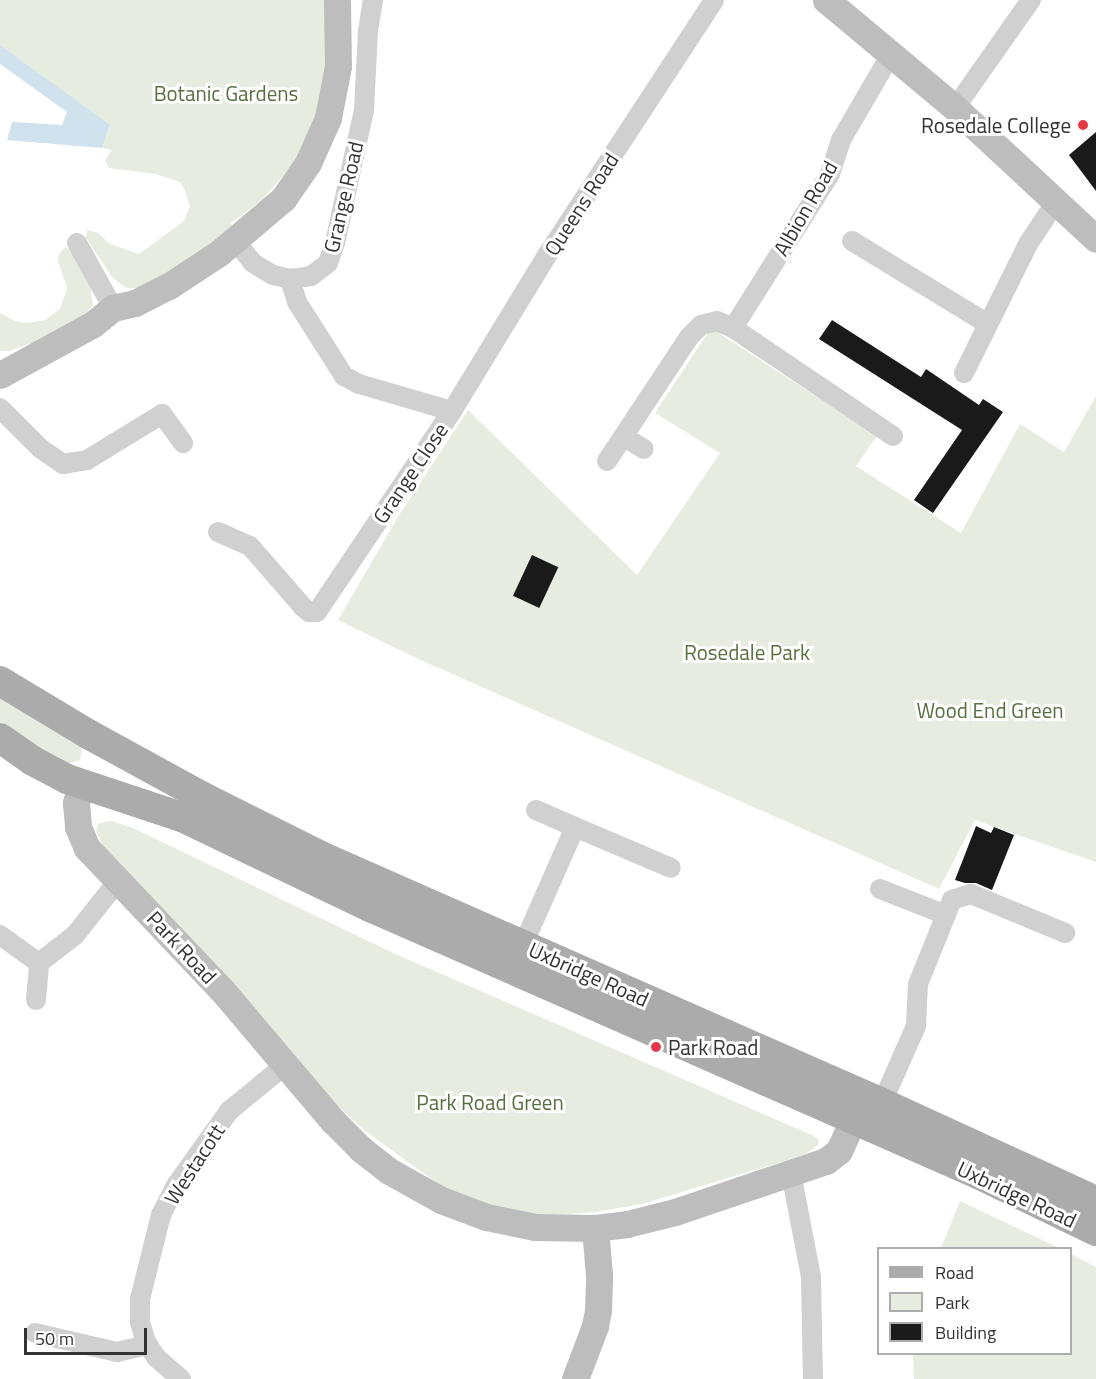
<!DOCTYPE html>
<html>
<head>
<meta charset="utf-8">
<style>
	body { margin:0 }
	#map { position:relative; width:1096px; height:1379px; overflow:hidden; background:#fff; font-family:"Titillium Web",sans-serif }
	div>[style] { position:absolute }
	.green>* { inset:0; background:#e6ecdf }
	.water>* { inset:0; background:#cfe2ee }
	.building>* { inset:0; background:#1a1a1a; transform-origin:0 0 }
	.street>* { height:20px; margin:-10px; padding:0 10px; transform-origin:10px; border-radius:10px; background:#d0d0d0 }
	.secondary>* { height:27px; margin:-13.5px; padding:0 13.5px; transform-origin:13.5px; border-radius:13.5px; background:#bdbdbd }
	.primary>* { height:30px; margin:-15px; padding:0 15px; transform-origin:15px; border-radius:15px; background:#ababab }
	.dots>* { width:16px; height:16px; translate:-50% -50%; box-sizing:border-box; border:3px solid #fff; border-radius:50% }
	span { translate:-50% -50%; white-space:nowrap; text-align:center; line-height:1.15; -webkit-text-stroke:6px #fff; paint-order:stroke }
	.park-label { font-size:21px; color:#56703f }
	.poi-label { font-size:21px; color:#333 }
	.right { translate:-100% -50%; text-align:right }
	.left { translate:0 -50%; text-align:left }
	.street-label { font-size:21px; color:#333 }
	.legend { position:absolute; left:877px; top:1247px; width:195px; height:108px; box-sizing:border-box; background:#fff; border:2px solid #adadad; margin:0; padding:8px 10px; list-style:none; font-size:18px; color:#333 }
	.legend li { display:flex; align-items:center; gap:12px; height:30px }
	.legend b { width:30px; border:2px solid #adadad }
	.scale { position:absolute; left:24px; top:1328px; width:123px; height:27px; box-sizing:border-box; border:3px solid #333; border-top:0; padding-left:8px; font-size:18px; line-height:21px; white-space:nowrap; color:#333; -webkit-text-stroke:4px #fff; paint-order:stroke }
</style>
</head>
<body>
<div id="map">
	<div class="green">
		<div style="clip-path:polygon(0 0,327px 0,331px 61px,321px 115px,297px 159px,263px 199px,231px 223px,232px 227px,178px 269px,138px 288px,126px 288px,112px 277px,86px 238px,87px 230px,98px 233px,110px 244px,139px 254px,184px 221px,190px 206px,185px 190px,180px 182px,156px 174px,109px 168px,105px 160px,112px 150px,102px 148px,110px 126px,0 45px)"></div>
		<div style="clip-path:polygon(65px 247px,69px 249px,90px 284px,93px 305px,82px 317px,37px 341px,9px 351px,0 351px,0 313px,15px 321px,26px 323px,45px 320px,60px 309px,67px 288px,58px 261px,59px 254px)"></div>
		<div style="clip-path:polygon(711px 328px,877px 436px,856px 466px,961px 533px,1020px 424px,1064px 452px,1096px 396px,1096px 862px,975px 820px,939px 889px,414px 657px,338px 620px,399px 515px,468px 410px,637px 575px,720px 453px,655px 413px)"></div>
		<div style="clip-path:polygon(0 695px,73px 740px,82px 749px,80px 760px,68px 764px,24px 740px,0 722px)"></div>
		<div style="clip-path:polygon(112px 821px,133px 828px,391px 952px,814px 1136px,819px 1140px,818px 1145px,805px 1154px,778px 1163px,642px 1204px,596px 1212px,535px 1216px,507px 1211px,444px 1188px,364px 1130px,326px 1095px,295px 1055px,222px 972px,104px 849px,96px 830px,99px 823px)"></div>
		<div style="clip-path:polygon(960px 1201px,1059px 1248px,941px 1248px)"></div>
		<div style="clip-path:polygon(1071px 1254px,1096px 1267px,1096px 1379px,914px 1379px,913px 1354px,1070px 1354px)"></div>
	</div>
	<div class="water">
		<div style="clip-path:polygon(0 45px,110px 125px,102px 148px,7px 140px,12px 122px,62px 125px,67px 112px,0 64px)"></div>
	</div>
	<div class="building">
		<div style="clip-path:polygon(1096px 132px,1096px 191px,1069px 155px)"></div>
		<div style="clip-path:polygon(832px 320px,921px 377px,926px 369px,979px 405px,983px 399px,1003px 412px,933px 513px,914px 500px,962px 430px,819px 339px)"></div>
		<div style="left:532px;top:555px;width:29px;height:45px;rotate:25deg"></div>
		<div style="clip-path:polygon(976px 826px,991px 833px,994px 827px,1014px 835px,992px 890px,976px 883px,965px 883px,955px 880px)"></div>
	</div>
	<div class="street">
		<div style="left:955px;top:108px;width:132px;rotate:-54.9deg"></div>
		<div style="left:235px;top:240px;width:29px;rotate:52deg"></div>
		<div style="left:253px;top:263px;width:23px;rotate:31deg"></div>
		<div style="left:273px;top:275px;width:17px;rotate:13deg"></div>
		<div style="left:290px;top:279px;width:21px;rotate:-8deg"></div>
		<div style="left:311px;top:276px;width:21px;rotate:-37deg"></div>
		<div style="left:328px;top:263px;width:21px;rotate:-71deg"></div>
		<div style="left:335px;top:243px;width:136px;rotate:-77.7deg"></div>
		<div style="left:364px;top:110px;width:79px;rotate:-87.1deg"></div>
		<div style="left:368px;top:31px;width:31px;rotate:-81deg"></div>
		<div style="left:852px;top:241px;width:159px;rotate:31.4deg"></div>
		<div style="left:77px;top:243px;width:74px;rotate:61deg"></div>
		<div style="left:290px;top:279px;width:24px;rotate:73deg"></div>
		<div style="left:297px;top:302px;width:88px;rotate:57.6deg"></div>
		<div style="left:344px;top:376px;width:17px;rotate:28deg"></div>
		<div style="left:359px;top:384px;width:97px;rotate:16.2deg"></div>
		<div style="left:733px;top:328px;width:182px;rotate:-57.8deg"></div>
		<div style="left:830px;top:174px;width:36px;rotate:-72deg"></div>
		<div style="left:841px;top:140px;width:99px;rotate:-59.8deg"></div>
		<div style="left:964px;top:373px;width:144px;rotate:-63.6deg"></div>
		<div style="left:1028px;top:244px;width:53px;rotate:-56.6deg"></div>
		<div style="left:0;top:408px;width:58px;rotate:45deg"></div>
		<div style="left:41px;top:449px;width:27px;rotate:34deg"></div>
		<div style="left:63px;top:464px;width:24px;rotate:-9deg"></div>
		<div style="left:87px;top:460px;width:88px;rotate:-31.5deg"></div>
		<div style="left:162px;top:414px;width:36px;rotate:54deg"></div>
		<div style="left:624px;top:437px;width:23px;rotate:31deg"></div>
		<div style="left:607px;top:461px;width:149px;rotate:-56.5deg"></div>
		<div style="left:689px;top:337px;width:17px;rotate:-45deg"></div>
		<div style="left:701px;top:325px;width:16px;rotate:-14deg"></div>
		<div style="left:717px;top:321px;width:17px;rotate:24deg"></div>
		<div style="left:733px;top:328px;width:193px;rotate:34deg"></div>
		<div style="left:218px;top:532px;width:35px;rotate:24deg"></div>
		<div style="left:250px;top:546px;width:81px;rotate:49deg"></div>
		<div style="left:303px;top:607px;width:8px;rotate:40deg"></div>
		<div style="left:309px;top:612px;width:8px"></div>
		<div style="left:317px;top:612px;width:242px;rotate:-56.1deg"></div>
		<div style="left:452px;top:411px;width:184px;rotate:-58.6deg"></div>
		<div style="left:548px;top:254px;width:303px;rotate:-56.8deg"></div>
		<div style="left:536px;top:810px;width:43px;rotate:23.6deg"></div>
		<div style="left:880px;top:889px;width:71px;rotate:21.5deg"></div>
		<div style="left:0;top:935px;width:48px;rotate:35.7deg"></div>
		<div style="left:523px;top:945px;width:129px;rotate:-66.2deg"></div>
		<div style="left:575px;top:827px;width:104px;rotate:23.1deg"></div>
		<div style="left:36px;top:1000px;width:37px;rotate:-85deg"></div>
		<div style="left:39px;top:963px;width:46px;rotate:-37.9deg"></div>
		<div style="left:75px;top:935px;width:69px;rotate:-51.5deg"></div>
		<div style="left:882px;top:1103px;width:84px;rotate:-66.2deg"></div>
		<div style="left:916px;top:1026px;width:42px;rotate:-87.3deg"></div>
		<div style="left:918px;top:984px;width:91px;rotate:-68deg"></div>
		<div style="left:952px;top:900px;width:20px;rotate:-18deg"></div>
		<div style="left:971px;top:894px;width:102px;rotate:22.5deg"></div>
		<div style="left:791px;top:1173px;width:106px;rotate:79.1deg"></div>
		<div style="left:811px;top:1277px;width:102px;rotate:88.9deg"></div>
		<div style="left:35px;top:1333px;width:84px;rotate:13deg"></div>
		<div style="left:117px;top:1352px;width:32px;rotate:-13deg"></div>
		<div style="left:181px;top:1379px;width:33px;rotate:-139deg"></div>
		<div style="left:156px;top:1357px;width:18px;rotate:-124deg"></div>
		<div style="left:146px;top:1342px;width:21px;rotate:-107deg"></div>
		<div style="left:140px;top:1322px;width:23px;rotate:-90deg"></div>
		<div style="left:140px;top:1299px;width:87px;rotate:-76deg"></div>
		<div style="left:161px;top:1215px;width:35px;rotate:-63deg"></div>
		<div style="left:177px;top:1184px;width:90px;rotate:-54.5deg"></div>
		<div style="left:229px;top:1111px;width:72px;rotate:-39.4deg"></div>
	</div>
	<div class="secondary">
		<div style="left:826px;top:0;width:168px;rotate:39.9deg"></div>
		<div style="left:955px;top:108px;width:192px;rotate:42.9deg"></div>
		<div style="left:0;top:375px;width:106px;rotate:-28.7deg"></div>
		<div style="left:93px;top:324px;width:26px;rotate:-39deg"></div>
		<div style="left:113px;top:308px;width:23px;rotate:-13deg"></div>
		<div style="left:135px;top:303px;width:38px;rotate:-27deg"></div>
		<div style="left:169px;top:286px;width:60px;rotate:-33.4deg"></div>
		<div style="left:219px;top:253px;width:84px;rotate:-40.2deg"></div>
		<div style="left:283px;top:199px;width:44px;rotate:-55.2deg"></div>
		<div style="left:308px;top:163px;width:49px;rotate:-66deg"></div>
		<div style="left:328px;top:118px;width:53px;rotate:-79.1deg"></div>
		<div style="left:338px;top:66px;width:66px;rotate:-90.9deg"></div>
		<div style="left:81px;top:784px;width:20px;rotate:105deg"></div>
		<div style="left:76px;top:803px;width:24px;rotate:85deg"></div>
		<div style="left:78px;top:827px;width:23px;rotate:67deg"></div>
		<div style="left:87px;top:848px;width:195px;rotate:46.5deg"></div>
		<div style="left:221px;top:989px;width:173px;rotate:49.7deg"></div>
		<div style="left:333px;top:1121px;width:41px;rotate:45deg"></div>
		<div style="left:362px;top:1150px;width:34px;rotate:38deg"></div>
		<div style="left:389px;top:1171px;width:60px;rotate:29.1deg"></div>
		<div style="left:441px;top:1200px;width:48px;rotate:20.7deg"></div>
		<div style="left:486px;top:1217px;width:50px;rotate:11.5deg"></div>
		<div style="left:535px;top:1227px;width:60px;rotate:1deg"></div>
		<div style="left:595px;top:1228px;width:32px;rotate:-7deg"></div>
		<div style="left:627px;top:1224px;width:49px;rotate:-14deg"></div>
		<div style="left:675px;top:1212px;width:159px;rotate:-18.7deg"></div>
		<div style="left:826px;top:1161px;width:16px;rotate:-38deg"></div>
		<div style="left:839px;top:1151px;width:34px;rotate:-66deg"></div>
		<div style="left:575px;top:1379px;width:57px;rotate:-69.3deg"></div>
		<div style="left:595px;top:1326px;width:16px;rotate:-79deg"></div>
		<div style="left:598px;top:1310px;width:35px;rotate:-88deg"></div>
		<div style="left:599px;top:1275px;width:47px;rotate:-94.9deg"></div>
	</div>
	<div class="primary">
		<div style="left:0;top:681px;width:103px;rotate:31.1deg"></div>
		<div style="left:88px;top:734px;width:131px;rotate:28.7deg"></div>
		<div style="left:203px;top:797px;width:134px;rotate:26.6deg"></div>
		<div style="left:323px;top:857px;width:611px;rotate:23.75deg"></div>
		<div style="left:882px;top:1103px;width:235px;rotate:24.6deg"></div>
		<div style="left:0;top:738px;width:40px;rotate:34.9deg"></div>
		<div style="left:33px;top:761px;width:38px;rotate:28deg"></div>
		<div style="left:67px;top:779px;width:123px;rotate:18.4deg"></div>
		<div style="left:184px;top:818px;width:206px;rotate:25.6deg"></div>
		<div style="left:370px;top:907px;width:664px;rotate:23.71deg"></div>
		<div style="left:978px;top:1174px;width:131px;rotate:25.8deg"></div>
	</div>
	<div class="dots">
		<div style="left:1083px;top:125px;background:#e63946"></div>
		<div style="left:656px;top:1047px;background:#e63946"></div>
	</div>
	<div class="park-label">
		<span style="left:226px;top:93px">Botanic Gardens</span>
		<span style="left:747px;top:652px">Rosedale Park</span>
		<span style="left:990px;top:710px">Wood End Green</span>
		<span style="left:490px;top:1102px">Park Road Green</span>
	</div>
	<div class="poi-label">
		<span class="right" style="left:1071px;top:125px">Rosedale College</span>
		<span class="left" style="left:668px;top:1047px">Park Road</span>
	</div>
	<div class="street-label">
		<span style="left:343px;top:197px;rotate:-77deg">Grange Road</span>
		<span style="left:581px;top:204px;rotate:-57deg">Queens Road</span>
		<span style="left:805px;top:208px;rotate:-60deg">Albion Road</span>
		<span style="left:410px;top:473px;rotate:-56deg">Grange Close</span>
		<span style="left:182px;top:947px;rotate:47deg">Park Road</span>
		<span style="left:589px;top:974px;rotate:24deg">Uxbridge Road</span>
		<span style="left:194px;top:1164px;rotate:-57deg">Westacott</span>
		<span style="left:1017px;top:1194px;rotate:25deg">Uxbridge Road</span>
	</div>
	<ul class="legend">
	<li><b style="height:8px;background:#ababab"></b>Road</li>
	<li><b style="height:16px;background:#e6ecdf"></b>Park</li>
	<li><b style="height:16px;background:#1a1a1a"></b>Building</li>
	</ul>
	<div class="scale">50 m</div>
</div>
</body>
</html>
